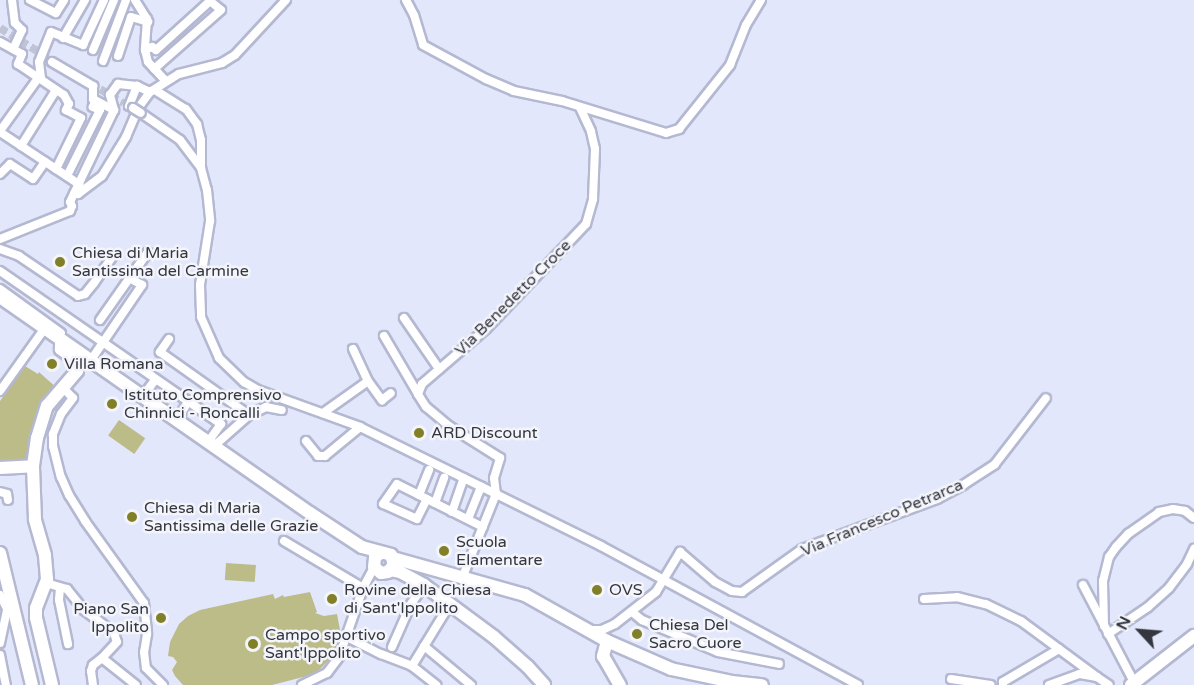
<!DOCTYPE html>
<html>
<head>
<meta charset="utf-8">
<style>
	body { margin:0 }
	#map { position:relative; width:1194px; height:685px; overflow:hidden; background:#e3e7fc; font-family:"Varela Round",sans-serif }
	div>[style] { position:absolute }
	.green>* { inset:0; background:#bcbc88; transform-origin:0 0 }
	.street-tunnel>* { height:8px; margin-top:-4px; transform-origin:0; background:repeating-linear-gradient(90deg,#c0c4d6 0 8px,transparent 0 12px) }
	.roads { filter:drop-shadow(2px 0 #b4b8d1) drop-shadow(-2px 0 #b4b8d1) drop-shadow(0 2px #b4b8d1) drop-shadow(0 -2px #b4b8d1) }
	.street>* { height:8px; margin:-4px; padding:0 4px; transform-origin:4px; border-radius:4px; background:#fff }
	.secondary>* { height:12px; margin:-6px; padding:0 6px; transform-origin:6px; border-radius:6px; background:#fff }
	.bridges { filter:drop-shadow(2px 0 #b4b8d1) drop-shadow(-2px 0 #b4b8d1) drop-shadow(0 2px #b4b8d1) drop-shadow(0 -2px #b4b8d1) }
	.street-bridge>* { height:8px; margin:-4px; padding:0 4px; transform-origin:4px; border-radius:4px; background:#fff }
	.dots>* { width:16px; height:16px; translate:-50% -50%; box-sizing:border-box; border:3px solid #f4f5fa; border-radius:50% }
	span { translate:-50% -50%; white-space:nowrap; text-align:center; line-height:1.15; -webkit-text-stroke:5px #f4f5fa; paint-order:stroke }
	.poi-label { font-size:16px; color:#343640 }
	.left { translate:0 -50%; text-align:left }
	.right { translate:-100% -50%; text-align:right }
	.street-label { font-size:16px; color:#343640 }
	.north { position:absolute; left:1110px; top:601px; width:60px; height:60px; -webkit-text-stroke:4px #f4f5fa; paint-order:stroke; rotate:296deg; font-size:16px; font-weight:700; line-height:24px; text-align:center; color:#343640 }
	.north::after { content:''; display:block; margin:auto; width:21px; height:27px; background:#343640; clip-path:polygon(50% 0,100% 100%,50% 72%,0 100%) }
</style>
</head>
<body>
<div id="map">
	<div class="green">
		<div style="clip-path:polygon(25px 366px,38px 374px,39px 372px,58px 389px,28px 458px,22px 462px,0 463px,0 401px)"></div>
		<div style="left:119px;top:420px;width:32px;height:19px;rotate:35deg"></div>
		<div style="left:226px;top:563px;width:30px;height:17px;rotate:4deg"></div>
		<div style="clip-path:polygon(310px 592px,317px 612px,315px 613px,324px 616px,337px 614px,340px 630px,334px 655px,315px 674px,272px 685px,183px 685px,175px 676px,172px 670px,177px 662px,173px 657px,168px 656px,170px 642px,179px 624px,188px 616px,200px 610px,273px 594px,275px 599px,283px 595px,284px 597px)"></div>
	</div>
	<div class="street-tunnel">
		<div style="left:0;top:28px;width:68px;rotate:31.8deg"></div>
		<div style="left:90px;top:83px;width:39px;rotate:31deg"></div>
	</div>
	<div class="roads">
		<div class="street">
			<div style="left:12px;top:0;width:23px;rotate:83deg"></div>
			<div style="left:15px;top:23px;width:10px;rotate:45deg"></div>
			<div style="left:22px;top:30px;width:21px;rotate:115deg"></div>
			<div style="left:30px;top:0;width:29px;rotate:27deg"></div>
			<div style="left:56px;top:13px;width:15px;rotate:-58deg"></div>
			<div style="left:135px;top:0;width:22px;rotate:58deg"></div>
			<div style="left:147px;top:19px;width:31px;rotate:94deg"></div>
			<div style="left:145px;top:50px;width:12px;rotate:76deg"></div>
			<div style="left:148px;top:62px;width:26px;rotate:47deg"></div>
			<div style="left:406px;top:0;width:17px;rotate:62deg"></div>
			<div style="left:414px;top:15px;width:31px;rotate:73deg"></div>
			<div style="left:423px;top:45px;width:72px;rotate:28.4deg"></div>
			<div style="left:486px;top:79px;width:30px;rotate:23deg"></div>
			<div style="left:514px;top:91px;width:49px;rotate:11.8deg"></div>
			<div style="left:562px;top:101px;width:109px;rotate:17.1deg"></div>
			<div style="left:666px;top:133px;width:14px;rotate:-17deg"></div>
			<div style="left:679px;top:129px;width:82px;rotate:-51.4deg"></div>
			<div style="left:730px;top:65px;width:43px;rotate:-68.2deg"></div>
			<div style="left:746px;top:25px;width:29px;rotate:-59deg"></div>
			<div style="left:63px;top:38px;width:44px;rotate:-59.9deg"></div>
			<div style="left:0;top:42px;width:25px;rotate:29deg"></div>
			<div style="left:22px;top:54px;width:11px;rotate:112deg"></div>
			<div style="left:18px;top:64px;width:55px;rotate:34deg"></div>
			<div style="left:64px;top:95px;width:10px;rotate:61deg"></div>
			<div style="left:69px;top:104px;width:7px;rotate:117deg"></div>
			<div style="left:66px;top:110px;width:17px;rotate:28deg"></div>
			<div style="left:81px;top:118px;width:57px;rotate:116.1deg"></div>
			<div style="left:93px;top:50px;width:54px;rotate:-67.2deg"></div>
			<div style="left:145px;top:50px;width:8px;rotate:-23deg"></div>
			<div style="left:152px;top:47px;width:5px;rotate:37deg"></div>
			<div style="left:156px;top:50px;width:73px;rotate:-42.2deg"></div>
			<div style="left:210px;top:1px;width:14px;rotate:39deg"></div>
			<div style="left:221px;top:10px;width:89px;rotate:138.6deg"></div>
			<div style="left:118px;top:56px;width:41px;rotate:-71.6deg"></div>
			<div style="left:131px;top:17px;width:18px;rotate:16deg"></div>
			<div style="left:103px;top:61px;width:65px;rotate:-69.3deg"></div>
			<div style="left:52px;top:62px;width:48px;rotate:30.3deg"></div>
			<div style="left:93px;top:86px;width:13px;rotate:90deg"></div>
			<div style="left:93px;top:99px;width:24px;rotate:28deg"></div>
			<div style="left:114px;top:110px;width:16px;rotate:-105deg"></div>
			<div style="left:110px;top:95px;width:14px;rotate:-54deg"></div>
			<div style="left:118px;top:84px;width:19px;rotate:6deg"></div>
			<div style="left:137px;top:86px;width:14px;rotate:25deg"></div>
			<div style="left:41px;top:78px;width:16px;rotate:-97deg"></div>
			<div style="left:39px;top:62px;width:32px;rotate:-68deg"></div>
			<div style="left:51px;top:32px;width:35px;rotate:22deg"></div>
			<div style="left:83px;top:45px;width:50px;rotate:-65deg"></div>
			<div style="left:155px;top:90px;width:36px;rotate:32deg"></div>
			<div style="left:186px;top:109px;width:19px;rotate:54deg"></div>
			<div style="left:197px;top:124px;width:16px;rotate:76deg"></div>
			<div style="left:201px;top:140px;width:27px;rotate:90deg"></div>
			<div style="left:129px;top:106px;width:22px;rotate:-68deg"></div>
			<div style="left:141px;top:113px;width:47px;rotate:34.7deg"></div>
			<div style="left:180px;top:140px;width:35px;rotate:53deg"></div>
			<div style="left:201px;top:168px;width:23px;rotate:75deg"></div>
			<div style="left:207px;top:190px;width:31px;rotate:84deg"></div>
			<div style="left:210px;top:221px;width:65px;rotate:98.9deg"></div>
			<div style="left:200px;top:285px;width:32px;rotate:88deg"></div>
			<div style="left:201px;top:317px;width:45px;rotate:66.3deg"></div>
			<div style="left:219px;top:358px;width:35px;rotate:44deg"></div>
			<div style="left:244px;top:382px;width:16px;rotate:30deg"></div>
			<div style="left:258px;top:390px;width:109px;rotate:19.9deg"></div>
			<div style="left:360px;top:427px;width:152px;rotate:26.2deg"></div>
			<div style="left:496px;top:494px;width:117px;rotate:26.3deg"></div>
			<div style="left:601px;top:546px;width:292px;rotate:28.4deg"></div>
			<div style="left:0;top:131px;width:67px;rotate:-54.2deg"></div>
			<div style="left:0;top:132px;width:95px;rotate:33.4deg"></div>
			<div style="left:21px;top:146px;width:66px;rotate:-58deg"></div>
			<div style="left:0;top:174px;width:14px;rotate:-45deg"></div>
			<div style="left:10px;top:164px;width:27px;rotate:33deg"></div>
			<div style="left:33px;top:179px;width:21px;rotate:-55deg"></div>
			<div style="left:67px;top:176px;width:74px;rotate:-63.4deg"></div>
			<div style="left:100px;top:110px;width:8px;rotate:-157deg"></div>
			<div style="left:93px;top:107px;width:6px;rotate:-72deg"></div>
			<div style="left:74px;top:194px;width:4px"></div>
			<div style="left:78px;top:194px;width:30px;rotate:-37deg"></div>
			<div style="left:102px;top:176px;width:46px;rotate:-58.4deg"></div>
			<div style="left:126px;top:137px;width:33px;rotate:-67deg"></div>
			<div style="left:139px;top:107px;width:19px;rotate:-54deg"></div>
			<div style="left:150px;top:92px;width:34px;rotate:-32deg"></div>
			<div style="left:179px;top:74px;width:44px;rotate:-14.3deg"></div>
			<div style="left:222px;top:63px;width:15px;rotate:-32deg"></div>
			<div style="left:235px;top:55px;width:75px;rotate:-47.2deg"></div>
			<div style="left:0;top:239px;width:75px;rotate:-21.8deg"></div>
			<div style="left:70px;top:211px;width:5px;rotate:-68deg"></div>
			<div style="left:72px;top:206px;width:4px;rotate:-117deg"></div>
			<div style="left:70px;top:202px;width:102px;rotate:-64.4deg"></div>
			<div style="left:0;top:249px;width:20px;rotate:20deg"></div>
			<div style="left:19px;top:256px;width:71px;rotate:34.1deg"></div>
			<div style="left:78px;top:296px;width:7px;rotate:-16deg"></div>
			<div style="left:85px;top:294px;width:14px;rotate:-51deg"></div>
			<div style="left:94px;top:283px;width:35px;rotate:-55deg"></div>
			<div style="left:0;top:271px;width:269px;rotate:34.7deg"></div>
			<div style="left:221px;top:424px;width:22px;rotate:126deg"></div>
			<div style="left:0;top:289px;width:75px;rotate:35.8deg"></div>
			<div style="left:404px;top:318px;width:62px;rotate:55.5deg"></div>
			<div style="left:100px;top:320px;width:83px;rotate:-54.8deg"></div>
			<div style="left:384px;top:336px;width:67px;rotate:59.6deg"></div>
			<div style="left:169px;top:339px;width:16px;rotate:125deg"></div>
			<div style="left:160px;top:352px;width:109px;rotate:35.3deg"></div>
			<div style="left:249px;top:415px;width:47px;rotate:138.5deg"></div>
			<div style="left:353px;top:349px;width:35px;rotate:65deg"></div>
			<div style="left:368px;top:381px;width:24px;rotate:54deg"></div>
			<div style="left:382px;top:400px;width:11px;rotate:-38deg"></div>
			<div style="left:91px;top:360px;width:91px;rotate:-55.8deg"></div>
			<div style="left:142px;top:285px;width:13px;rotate:-151deg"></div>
			<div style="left:63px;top:388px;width:14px;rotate:45deg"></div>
			<div style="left:73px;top:398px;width:20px;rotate:127deg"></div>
			<div style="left:61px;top:414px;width:22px;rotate:112deg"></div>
			<div style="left:53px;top:434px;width:12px;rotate:90deg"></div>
			<div style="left:53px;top:446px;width:32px;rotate:76deg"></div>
			<div style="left:61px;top:477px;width:20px;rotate:66deg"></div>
			<div style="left:69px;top:495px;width:31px;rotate:58deg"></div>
			<div style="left:85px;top:521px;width:101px;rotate:54.3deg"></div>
			<div style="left:144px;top:603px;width:31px;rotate:84deg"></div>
			<div style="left:147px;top:634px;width:18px;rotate:99deg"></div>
			<div style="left:144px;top:652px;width:16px;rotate:83deg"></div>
			<div style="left:146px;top:668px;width:24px;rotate:45deg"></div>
			<div style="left:0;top:391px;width:77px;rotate:-54.5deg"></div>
			<div style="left:143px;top:396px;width:20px;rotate:-53deg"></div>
			<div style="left:323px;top:413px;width:55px;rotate:-35.4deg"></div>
			<div style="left:249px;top:415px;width:19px;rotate:-25deg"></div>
			<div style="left:266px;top:407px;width:16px;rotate:11deg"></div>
			<div style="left:177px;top:420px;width:21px;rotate:-59deg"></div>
			<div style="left:306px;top:441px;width:19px;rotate:51deg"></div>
			<div style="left:318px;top:456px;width:7px"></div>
			<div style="left:325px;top:456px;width:45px;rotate:-39.6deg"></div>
			<div style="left:0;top:492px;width:7px;rotate:16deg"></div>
			<div style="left:7px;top:494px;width:6px;rotate:81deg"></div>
			<div style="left:419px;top:495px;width:27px;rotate:-68deg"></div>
			<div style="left:427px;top:499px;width:22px;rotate:117deg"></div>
			<div style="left:417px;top:519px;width:37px;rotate:-156deg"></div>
			<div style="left:383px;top:504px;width:24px;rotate:-55deg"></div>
			<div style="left:397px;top:484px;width:96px;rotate:26.6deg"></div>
			<div style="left:435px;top:503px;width:27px;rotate:-70deg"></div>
			<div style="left:452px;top:512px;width:36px;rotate:-71deg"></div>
			<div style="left:468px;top:519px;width:35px;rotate:-68deg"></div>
			<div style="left:284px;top:541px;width:92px;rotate:30.7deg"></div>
			<div style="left:463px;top:576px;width:88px;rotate:-68.1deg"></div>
			<div style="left:496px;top:494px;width:16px;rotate:-97deg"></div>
			<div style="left:494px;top:478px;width:21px;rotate:-73deg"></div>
			<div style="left:500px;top:458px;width:60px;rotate:-147.9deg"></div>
			<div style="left:449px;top:426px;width:30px;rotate:-140deg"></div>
			<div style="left:426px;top:407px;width:15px;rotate:-122deg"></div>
			<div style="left:418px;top:394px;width:11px;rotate:-68deg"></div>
			<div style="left:422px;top:384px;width:84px;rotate:-40.7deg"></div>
			<div style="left:486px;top:329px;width:145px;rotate:-46.4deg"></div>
			<div style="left:586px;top:224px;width:26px;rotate:-74deg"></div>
			<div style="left:593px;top:199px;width:50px;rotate:-87.7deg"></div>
			<div style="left:595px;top:149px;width:18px;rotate:-103deg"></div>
			<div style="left:591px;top:131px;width:26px;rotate:-115deg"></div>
			<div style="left:46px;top:583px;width:22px;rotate:16deg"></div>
			<div style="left:67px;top:589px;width:27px;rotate:51deg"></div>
			<div style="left:84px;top:610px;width:38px;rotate:37deg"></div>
			<div style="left:114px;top:633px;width:9px;rotate:72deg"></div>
			<div style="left:117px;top:642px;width:22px;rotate:133deg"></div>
			<div style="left:1083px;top:585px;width:110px;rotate:62.3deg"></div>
			<div style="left:60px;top:588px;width:12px;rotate:95deg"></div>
			<div style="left:59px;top:600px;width:45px;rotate:78.4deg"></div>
			<div style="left:0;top:595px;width:16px;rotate:63deg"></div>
			<div style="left:924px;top:599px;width:33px;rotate:-3deg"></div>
			<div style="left:957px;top:597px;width:30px;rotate:14deg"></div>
			<div style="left:986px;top:604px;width:39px;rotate:26deg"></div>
			<div style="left:1021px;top:621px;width:94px;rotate:36.4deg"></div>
			<div style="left:632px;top:612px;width:13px;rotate:39deg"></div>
			<div style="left:642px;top:620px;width:82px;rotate:22.8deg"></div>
			<div style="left:718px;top:652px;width:62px;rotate:11.1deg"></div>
			<div style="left:1104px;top:626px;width:45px;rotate:-91.3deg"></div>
			<div style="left:1103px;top:581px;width:25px;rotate:-76deg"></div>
			<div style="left:1109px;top:557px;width:12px;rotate:-55deg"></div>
			<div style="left:1116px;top:547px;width:18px;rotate:-47deg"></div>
			<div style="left:1128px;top:534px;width:38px;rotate:-35deg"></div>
			<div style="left:1159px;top:512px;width:14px;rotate:-12deg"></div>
			<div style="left:1173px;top:509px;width:12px;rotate:9deg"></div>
			<div style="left:1185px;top:511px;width:11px;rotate:38deg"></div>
			<div style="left:591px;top:630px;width:11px"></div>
			<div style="left:602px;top:630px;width:14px;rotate:-25deg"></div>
			<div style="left:615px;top:624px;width:52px;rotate:-38deg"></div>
			<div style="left:656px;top:592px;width:47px;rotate:-59deg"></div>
			<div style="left:680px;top:552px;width:46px;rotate:40.6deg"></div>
			<div style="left:715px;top:582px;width:19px;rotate:28deg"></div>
			<div style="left:732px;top:591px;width:10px;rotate:6deg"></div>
			<div style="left:742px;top:592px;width:74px;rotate:-35.6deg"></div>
			<div style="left:802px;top:549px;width:144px;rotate:-20.3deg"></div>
			<div style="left:937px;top:499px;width:30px;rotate:-28deg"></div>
			<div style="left:963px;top:485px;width:38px;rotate:-33deg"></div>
			<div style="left:995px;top:464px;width:83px;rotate:-52.3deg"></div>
			<div style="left:1108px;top:634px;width:48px;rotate:-34deg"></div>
			<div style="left:1148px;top:607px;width:28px;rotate:-42deg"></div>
			<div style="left:1169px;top:588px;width:30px;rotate:-53deg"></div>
			<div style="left:1187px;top:564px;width:17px;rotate:-65deg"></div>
			<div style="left:347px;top:637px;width:38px;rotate:27deg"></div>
			<div style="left:381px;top:654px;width:33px;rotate:21deg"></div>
			<div style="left:412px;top:666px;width:31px;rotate:38deg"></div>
			<div style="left:0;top:643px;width:35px;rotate:-78deg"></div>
			<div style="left:7px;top:609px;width:8px;rotate:-23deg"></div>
			<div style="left:424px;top:646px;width:61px;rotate:39.7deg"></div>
			<div style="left:392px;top:647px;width:47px;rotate:-66.2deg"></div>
			<div style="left:411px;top:604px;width:23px;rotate:-56deg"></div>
			<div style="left:0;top:655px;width:31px;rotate:79deg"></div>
			<div style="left:412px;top:666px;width:73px;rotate:-58.5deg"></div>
			<div style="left:951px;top:679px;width:40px;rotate:8.5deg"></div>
			<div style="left:93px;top:685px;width:14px;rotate:-98deg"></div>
			<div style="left:91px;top:671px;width:6px;rotate:-72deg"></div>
			<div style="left:93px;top:665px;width:11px;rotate:-38deg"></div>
			<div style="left:102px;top:658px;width:43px;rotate:38.5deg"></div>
			<div style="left:302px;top:685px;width:28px;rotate:-26deg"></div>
			<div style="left:327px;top:673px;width:20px;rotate:-53deg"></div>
			<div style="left:339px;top:657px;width:73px;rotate:-70.8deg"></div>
			<div style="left:363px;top:588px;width:24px;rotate:-62deg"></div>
			<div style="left:1003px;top:685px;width:3px;rotate:-90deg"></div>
			<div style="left:1003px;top:682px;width:65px;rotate:-30.5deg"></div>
			<div style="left:1049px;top:685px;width:33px;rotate:-20deg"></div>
			<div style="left:1080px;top:674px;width:17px;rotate:10deg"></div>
			<div style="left:1097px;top:677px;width:14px;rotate:34deg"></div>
		</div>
		<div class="secondary">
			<div style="left:0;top:297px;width:378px;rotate:34.9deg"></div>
			<div style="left:310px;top:513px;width:62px;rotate:33.2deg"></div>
			<div style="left:362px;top:547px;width:30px;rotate:15deg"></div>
			<div style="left:391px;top:555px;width:10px;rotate:73deg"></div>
			<div style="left:394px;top:565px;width:9px;rotate:131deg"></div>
			<div style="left:388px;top:572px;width:7px;rotate:172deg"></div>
			<div style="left:381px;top:573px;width:9px;rotate:-139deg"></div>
			<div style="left:374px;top:567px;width:10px;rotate:-84deg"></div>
			<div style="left:375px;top:557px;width:7px;rotate:-34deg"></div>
			<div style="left:0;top:468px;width:33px;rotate:-3deg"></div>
			<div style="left:0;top:553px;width:136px;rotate:76.4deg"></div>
			<div style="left:393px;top:558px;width:137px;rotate:15.7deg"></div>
			<div style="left:525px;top:595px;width:94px;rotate:29.3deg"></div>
			<div style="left:607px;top:641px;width:70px;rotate:23.6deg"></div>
			<div style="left:671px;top:669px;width:62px;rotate:12deg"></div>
			<div style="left:732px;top:682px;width:30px;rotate:6deg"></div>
			<div style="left:390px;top:570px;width:10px;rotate:11deg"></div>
			<div style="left:400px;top:572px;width:27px;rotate:28deg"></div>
			<div style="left:424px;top:585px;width:87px;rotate:36.6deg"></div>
			<div style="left:494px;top:637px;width:45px;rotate:41.4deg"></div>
			<div style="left:528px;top:667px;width:24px;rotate:48deg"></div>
			<div style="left:607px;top:641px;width:16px;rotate:105deg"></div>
			<div style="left:603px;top:656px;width:34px;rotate:60deg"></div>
			<div style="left:52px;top:685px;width:69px;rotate:-103.4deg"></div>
			<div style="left:36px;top:618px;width:10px;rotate:-90deg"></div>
			<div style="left:36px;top:608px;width:31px;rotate:-69deg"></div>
			<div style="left:47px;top:579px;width:24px;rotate:-95deg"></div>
			<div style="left:45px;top:555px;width:37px;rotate:-106deg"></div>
			<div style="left:35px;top:519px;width:53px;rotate:-92.2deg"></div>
			<div style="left:33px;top:466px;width:28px;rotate:-82deg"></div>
			<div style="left:37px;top:438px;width:34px;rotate:-73deg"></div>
			<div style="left:47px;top:406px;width:46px;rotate:-49.4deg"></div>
			<div style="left:77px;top:371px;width:11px;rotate:-95deg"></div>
			<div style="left:76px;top:360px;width:19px;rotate:-144deg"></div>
			<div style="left:61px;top:349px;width:8px;rotate:-90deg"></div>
			<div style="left:1131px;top:685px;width:80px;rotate:-37.9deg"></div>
		</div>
	</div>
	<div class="bridges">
		<div class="street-bridge">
			<div style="left:133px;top:108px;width:9px;rotate:32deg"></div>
		</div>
	</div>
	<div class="dots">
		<div style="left:60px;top:262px;background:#817f27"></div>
		<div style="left:52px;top:364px;background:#817f27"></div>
		<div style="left:112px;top:404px;background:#817f27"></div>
		<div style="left:419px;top:433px;background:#817f27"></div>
		<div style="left:132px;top:517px;background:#817f27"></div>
		<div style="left:444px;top:551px;background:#817f27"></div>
		<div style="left:597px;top:590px;background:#817f27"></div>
		<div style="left:332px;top:599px;background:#817f27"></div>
		<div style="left:161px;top:618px;background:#817f27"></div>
		<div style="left:637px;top:634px;background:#817f27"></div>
		<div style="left:253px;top:644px;background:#817f27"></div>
	</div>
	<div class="poi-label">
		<span class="left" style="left:72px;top:262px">Chiesa di Maria<br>Santissima del Carmine</span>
		<span class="left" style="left:64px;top:364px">Villa Romana</span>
		<span class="left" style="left:124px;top:404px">Istituto Comprensivo<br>Chinnici - Roncalli</span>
		<span class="left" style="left:431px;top:433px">ARD Discount</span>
		<span class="left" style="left:144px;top:517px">Chiesa di Maria<br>Santissima delle Grazie</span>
		<span class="left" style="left:456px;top:551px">Scuola<br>Elamentare</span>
		<span class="left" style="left:344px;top:599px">Rovine della Chiesa<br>di Sant'Ippolito</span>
		<span class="left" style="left:609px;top:590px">OVS</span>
		<span class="right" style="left:149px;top:618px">Piano San<br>Ippolito</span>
		<span class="left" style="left:649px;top:634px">Chiesa Del<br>Sacro Cuore</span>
		<span class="left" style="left:265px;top:644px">Campo sportivo<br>Sant'Ippolito</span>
	</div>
	<div class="street-label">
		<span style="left:513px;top:298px;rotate:-45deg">Via Benedetto Croce</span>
		<span style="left:882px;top:518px;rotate:-23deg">Via Francesco Petrarca</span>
	</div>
	<div class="north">N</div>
</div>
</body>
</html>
